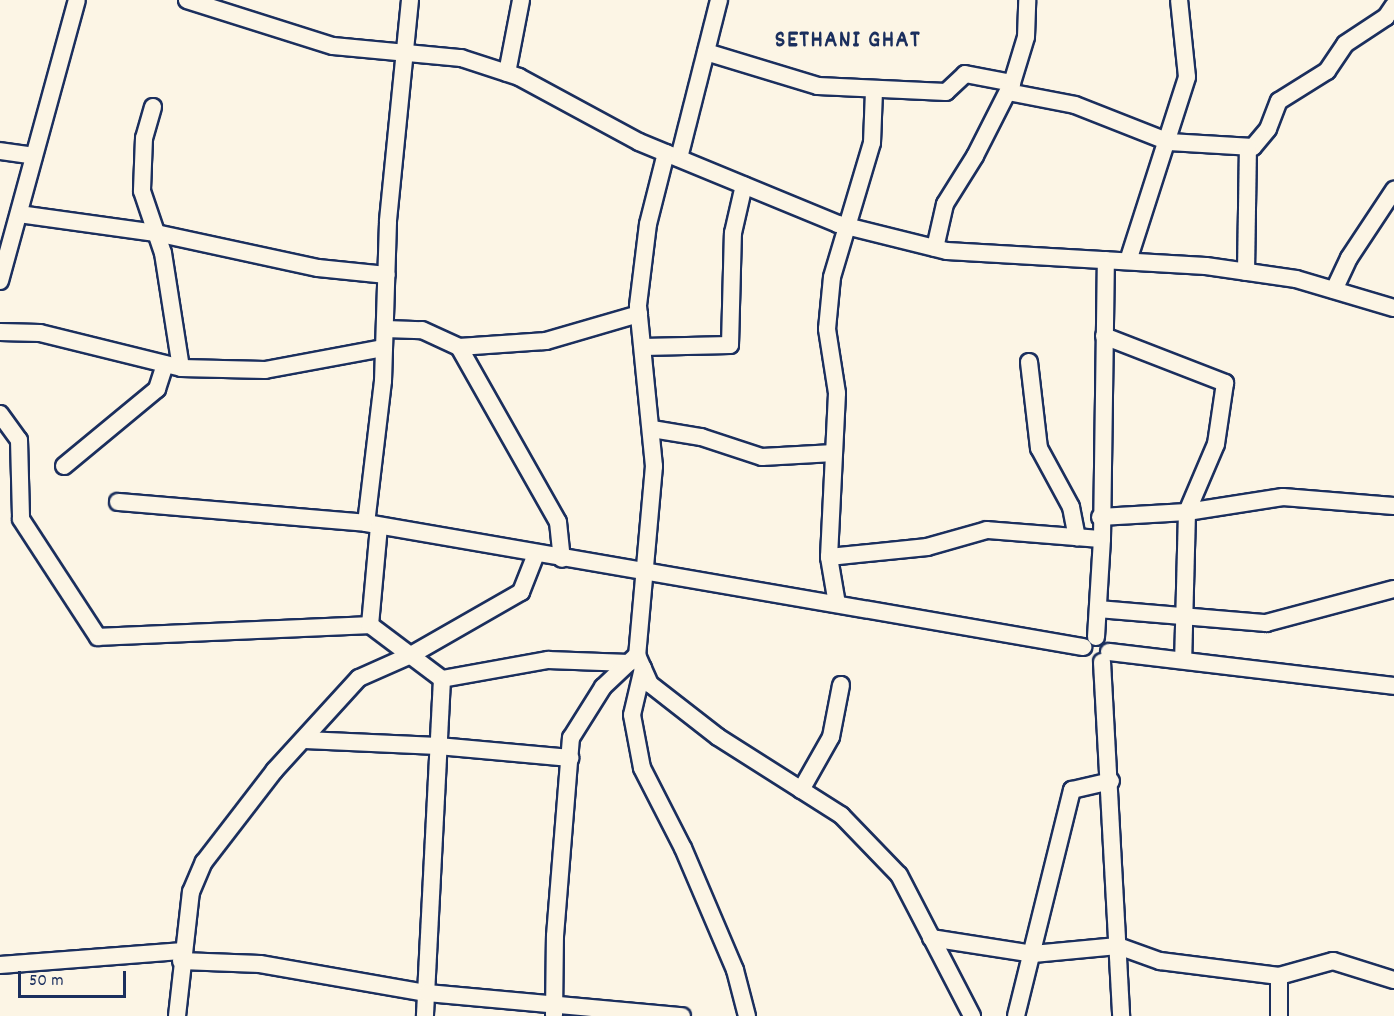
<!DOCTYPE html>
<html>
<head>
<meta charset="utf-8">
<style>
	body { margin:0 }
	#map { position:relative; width:1394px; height:1016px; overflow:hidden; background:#fcf5e5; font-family:Dekko,sans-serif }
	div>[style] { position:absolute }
	.roads { filter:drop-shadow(2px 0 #1b2f5e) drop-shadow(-2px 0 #1b2f5e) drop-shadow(0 2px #1b2f5e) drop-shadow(0 -2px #1b2f5e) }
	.minor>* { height:16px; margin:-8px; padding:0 8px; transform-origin:8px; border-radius:8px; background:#fcf5e5 }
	span { translate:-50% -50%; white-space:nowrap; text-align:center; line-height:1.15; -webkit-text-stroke:4.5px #fcf5e5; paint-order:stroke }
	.district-label { font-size:24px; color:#1b2f5e; font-weight:700; letter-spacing:1.5px }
	.scale { position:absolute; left:18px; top:971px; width:108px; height:27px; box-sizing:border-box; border:3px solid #1b2f5e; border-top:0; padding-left:8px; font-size:18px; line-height:21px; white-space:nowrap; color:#1b2f5e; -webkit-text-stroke:4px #fcf5e5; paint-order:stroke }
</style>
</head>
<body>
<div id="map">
	<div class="roads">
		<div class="minor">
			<div style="left:187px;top:0;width:153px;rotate:17.5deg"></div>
			<div style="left:333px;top:46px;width:129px;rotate:5.4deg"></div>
			<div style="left:461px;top:58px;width:61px;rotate:18.1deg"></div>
			<div style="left:519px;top:77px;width:136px;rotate:28.4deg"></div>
			<div style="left:639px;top:142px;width:215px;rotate:22.4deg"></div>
			<div style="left:838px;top:224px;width:112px;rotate:13.9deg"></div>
			<div style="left:947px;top:251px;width:259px;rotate:3.3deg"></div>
			<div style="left:1206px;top:266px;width:91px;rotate:8.2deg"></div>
			<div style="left:1296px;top:279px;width:102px;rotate:16.5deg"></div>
			<div style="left:410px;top:0;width:223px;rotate:95.7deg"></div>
			<div style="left:388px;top:222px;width:159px;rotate:91.8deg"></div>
			<div style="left:383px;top:381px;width:143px;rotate:96.8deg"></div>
			<div style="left:366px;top:523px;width:728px;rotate:9.81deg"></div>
			<div style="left:706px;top:52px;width:117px;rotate:16.9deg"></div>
			<div style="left:818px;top:86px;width:128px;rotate:2.7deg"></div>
			<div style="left:946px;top:92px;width:26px;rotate:-43deg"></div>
			<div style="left:965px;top:74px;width:48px;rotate:10.8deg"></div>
			<div style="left:507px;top:73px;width:74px;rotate:-79.1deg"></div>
			<div style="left:1008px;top:92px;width:68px;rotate:11deg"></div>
			<div style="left:1075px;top:105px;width:101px;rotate:21.5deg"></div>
			<div style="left:1169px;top:142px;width:84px;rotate:3.4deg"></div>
			<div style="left:1253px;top:147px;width:23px;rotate:-50deg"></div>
			<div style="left:1268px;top:129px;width:30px;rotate:-69deg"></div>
			<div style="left:1279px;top:101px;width:57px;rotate:-32deg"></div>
			<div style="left:1327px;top:71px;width:32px;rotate:-56deg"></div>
			<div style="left:1345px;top:44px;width:49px;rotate:-33.4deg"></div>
			<div style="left:1386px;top:17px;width:14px;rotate:-56deg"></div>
			<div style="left:153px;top:107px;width:32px;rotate:106deg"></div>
			<div style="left:144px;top:138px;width:53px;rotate:92.2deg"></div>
			<div style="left:142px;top:191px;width:65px;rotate:71.3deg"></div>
			<div style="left:163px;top:253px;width:116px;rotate:81.1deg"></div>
			<div style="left:0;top:151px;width:34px;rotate:8deg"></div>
			<div style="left:666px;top:153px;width:73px;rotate:104.2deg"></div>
			<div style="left:648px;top:224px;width:83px;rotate:97deg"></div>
			<div style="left:638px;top:306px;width:161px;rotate:84.3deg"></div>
			<div style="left:654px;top:466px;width:190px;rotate:95.1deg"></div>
			<div style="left:637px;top:655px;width:32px;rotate:66deg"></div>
			<div style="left:650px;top:684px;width:86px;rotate:37.9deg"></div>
			<div style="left:718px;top:737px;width:146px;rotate:32.4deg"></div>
			<div style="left:841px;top:815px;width:83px;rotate:46deg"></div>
			<div style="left:899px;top:875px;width:159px;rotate:62.6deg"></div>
			<div style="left:679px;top:158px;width:163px;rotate:-75.8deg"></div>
			<div style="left:19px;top:214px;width:138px;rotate:7.9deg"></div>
			<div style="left:156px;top:233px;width:166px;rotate:12.2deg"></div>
			<div style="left:318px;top:268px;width:69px;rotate:5.8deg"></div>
			<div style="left:935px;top:248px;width:45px;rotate:-77.2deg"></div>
			<div style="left:945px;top:204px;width:57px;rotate:-58deg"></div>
			<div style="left:975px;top:156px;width:82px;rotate:-63.1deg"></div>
			<div style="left:1012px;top:83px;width:48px;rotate:-73.1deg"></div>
			<div style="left:1026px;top:37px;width:37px;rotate:-88deg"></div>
			<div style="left:1128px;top:261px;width:193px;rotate:-72.2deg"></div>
			<div style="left:1187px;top:77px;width:77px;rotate:-95.9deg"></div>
			<div style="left:1246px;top:272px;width:125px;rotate:-89.1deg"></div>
			<div style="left:0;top:281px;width:291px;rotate:-74.7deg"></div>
			<div style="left:1334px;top:290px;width:35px;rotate:-65deg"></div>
			<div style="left:1349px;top:258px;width:82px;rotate:-56.5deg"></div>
			<div style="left:385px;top:329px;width:37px;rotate:2deg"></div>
			<div style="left:422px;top:330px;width:41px;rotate:24.7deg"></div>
			<div style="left:459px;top:347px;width:201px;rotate:60.5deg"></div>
			<div style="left:558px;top:522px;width:37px;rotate:84deg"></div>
			<div style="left:0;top:332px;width:40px;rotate:1.4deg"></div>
			<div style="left:40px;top:333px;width:145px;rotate:13.9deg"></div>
			<div style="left:181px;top:368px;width:84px;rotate:1.4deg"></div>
			<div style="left:265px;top:370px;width:121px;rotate:-10.5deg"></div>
			<div style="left:1104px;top:336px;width:130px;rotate:21.2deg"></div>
			<div style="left:1225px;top:383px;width:62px;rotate:98.4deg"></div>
			<div style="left:1216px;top:444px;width:74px;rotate:113.1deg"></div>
			<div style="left:1187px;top:512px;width:148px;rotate:91.5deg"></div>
			<div style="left:459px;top:347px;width:87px;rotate:-3.9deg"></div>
			<div style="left:546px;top:341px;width:97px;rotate:-16.2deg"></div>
			<div style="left:643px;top:347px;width:87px;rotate:-1.3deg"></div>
			<div style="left:730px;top:345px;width:112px;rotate:-88.5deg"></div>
			<div style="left:733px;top:233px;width:49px;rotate:-77.1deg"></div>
			<div style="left:1029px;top:362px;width:87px;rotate:83.4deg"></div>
			<div style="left:1039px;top:448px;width:67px;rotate:61.5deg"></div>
			<div style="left:1071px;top:507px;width:31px;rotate:79deg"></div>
			<div style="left:0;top:414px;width:32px;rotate:54deg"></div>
			<div style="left:19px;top:440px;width:79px;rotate:88.5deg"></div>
			<div style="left:21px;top:519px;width:141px;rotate:56.9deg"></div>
			<div style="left:98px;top:637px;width:272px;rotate:-2.5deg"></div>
			<div style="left:370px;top:625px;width:90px;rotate:36.9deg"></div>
			<div style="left:442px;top:679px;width:337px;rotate:92.9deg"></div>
			<div style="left:652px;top:429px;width:50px;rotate:9.3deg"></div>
			<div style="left:701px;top:437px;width:64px;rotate:18.2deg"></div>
			<div style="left:762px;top:457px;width:72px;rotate:-3.2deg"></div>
			<div style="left:64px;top:466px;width:121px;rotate:-39.6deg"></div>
			<div style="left:157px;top:389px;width:26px;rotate:-72deg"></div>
			<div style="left:118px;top:502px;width:249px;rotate:4.8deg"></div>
			<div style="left:1100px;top:517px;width:87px;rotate:-3.3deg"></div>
			<div style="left:1187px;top:512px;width:97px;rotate:-8.9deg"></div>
			<div style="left:1283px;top:497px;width:111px;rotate:4.6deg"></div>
			<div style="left:829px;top:557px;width:99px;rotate:-5.8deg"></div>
			<div style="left:927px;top:547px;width:62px;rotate:-15.8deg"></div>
			<div style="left:987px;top:530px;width:115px;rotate:4.5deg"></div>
			<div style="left:837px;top:604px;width:48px;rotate:-99.7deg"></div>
			<div style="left:829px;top:557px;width:164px;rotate:-87.2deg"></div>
			<div style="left:837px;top:393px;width:65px;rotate:-98.9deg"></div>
			<div style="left:827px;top:329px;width:52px;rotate:-84.5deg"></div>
			<div style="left:832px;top:277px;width:140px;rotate:-73.4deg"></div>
			<div style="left:872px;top:143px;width:51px;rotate:-87.8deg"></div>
			<div style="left:1098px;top:609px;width:169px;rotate:4.8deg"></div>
			<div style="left:1266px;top:623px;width:132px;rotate:-14.9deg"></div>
			<div style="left:370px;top:625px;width:99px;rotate:-84.8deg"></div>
			<div style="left:1096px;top:637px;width:98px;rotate:-86.5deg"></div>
			<div style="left:1102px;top:539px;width:279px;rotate:-89.2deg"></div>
			<div style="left:1109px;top:652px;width:287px;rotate:6.8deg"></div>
			<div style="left:1102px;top:662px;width:355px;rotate:86.9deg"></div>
			<div style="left:643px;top:668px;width:48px;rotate:103.2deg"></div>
			<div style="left:632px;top:715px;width:54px;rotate:79.3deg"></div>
			<div style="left:642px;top:768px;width:90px;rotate:62.9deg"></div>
			<div style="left:683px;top:848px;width:133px;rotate:66.9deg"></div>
			<div style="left:735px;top:970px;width:48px;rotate:75.4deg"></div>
			<div style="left:442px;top:679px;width:108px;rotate:-10.2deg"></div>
			<div style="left:548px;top:660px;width:81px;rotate:2.1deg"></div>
			<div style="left:305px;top:740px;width:133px;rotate:2.6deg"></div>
			<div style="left:438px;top:746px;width:133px;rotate:5.2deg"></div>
			<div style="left:801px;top:790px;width:61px;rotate:-60.5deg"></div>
			<div style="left:831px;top:737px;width:53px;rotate:-79.1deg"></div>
			<div style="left:931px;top:938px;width:103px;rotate:8.9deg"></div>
			<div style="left:1033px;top:954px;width:85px;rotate:-5.4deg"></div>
			<div style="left:1118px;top:946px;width:45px;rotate:19.7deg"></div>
			<div style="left:1160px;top:961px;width:120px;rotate:7.2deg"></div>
			<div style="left:1279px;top:976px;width:56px;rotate:-15.5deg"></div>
			<div style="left:1333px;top:961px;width:64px;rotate:17.3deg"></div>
			<div style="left:181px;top:961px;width:79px;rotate:2.2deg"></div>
			<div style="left:260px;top:964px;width:169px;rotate:9.9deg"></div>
			<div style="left:427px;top:993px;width:256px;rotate:5.2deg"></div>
			<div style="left:0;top:965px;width:184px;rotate:-4.4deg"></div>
			<div style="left:1279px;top:976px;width:40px;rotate:90deg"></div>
			<div style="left:554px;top:1015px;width:79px;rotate:-89.3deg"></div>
			<div style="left:555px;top:936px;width:199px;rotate:-85.4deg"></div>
			<div style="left:571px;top:738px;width:60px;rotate:-57.9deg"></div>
			<div style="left:603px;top:687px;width:47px;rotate:-43.3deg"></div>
			<div style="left:177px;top:1016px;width:125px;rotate:-83.6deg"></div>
			<div style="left:191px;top:892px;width:33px;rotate:-67deg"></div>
			<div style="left:204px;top:862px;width:115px;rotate:-52.4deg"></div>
			<div style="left:274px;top:771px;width:126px;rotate:-47.6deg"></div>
			<div style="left:359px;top:678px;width:57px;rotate:-23.9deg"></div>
			<div style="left:411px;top:655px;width:127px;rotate:-29.8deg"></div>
			<div style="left:521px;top:592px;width:41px;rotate:-68.5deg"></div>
			<div style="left:1016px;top:1016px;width:233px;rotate:-76.1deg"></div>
			<div style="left:1072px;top:790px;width:40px;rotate:-13deg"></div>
		</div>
	</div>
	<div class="district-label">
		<span style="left:848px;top:42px">SETHANI GHAT</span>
	</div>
	<div class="scale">50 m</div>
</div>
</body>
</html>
